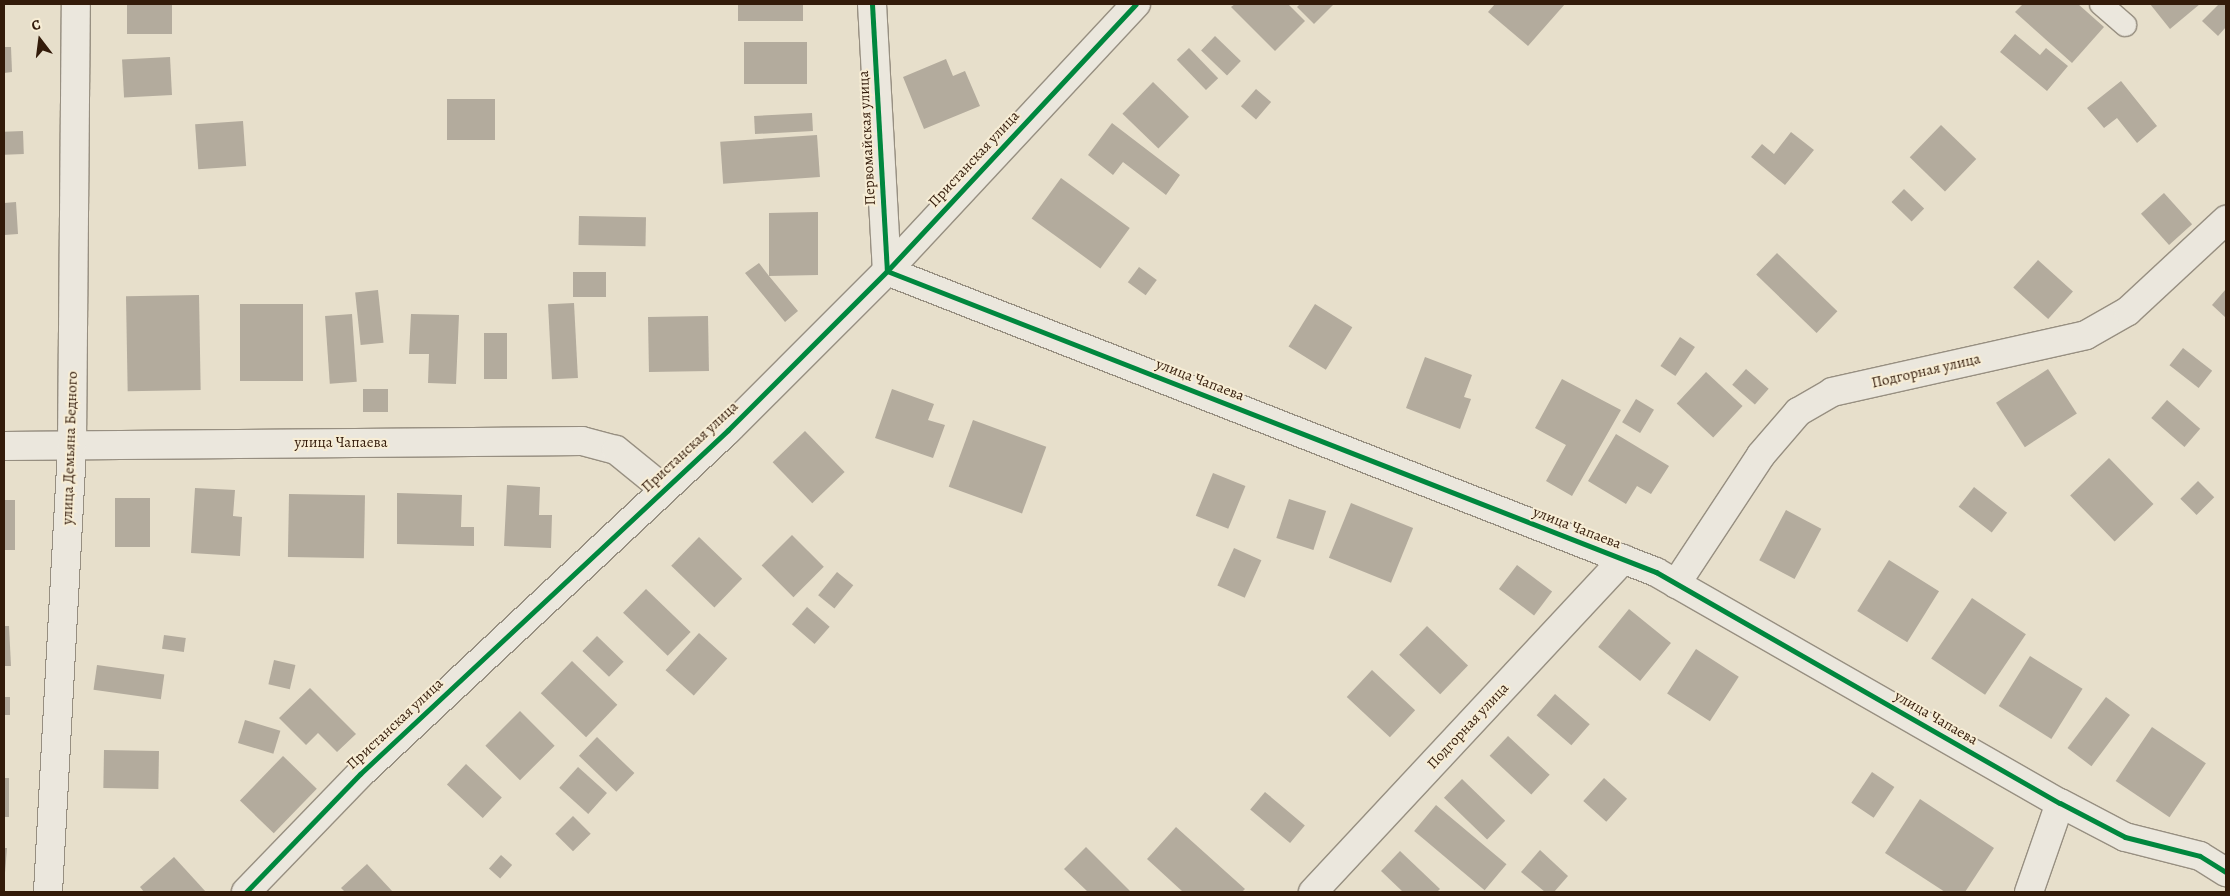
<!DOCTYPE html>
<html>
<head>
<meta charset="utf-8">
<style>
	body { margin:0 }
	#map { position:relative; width:2230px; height:896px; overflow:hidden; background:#e7dfcb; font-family:Alegreya,serif }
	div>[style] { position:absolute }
	.building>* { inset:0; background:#b3ab9d; transform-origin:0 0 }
	.roads { filter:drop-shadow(1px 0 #978f81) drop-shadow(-1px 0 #978f81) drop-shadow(0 1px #978f81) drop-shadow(0 -1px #978f81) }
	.lane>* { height:22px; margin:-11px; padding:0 11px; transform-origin:11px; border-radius:11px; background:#ebe7dd }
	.street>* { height:28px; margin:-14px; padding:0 14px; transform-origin:14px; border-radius:14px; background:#ebe7dd }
	.secondary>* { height:28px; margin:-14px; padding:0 14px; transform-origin:14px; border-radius:14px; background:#ebe7dd }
	.cycleway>* { height:5px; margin:-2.5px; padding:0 2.5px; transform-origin:2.5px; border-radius:2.5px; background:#00873e }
	span { translate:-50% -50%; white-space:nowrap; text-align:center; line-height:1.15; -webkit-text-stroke:4px #f7edd5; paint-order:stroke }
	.street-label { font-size:15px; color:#331b0a }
	.frame { position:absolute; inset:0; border:5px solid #331b0a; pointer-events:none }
	.north { position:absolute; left:15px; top:15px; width:50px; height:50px; -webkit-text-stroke:4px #f7edd5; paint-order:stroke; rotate:345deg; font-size:14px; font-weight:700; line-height:20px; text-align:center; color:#331b0a }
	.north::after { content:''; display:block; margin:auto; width:18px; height:22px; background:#331b0a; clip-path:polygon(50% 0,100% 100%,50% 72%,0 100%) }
</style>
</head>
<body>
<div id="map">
	<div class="building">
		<div style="left:127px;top:4px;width:45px;height:30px"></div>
		<div style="left:738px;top:4px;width:65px;height:17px"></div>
		<div style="clip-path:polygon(1235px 4px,1288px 4px,1305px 21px,1275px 51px,1231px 7px)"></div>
		<div style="clip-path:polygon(1300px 4px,1334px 4px,1314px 24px,1297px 7px)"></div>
		<div style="clip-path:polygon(1495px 4px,1565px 4px,1528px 46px,1488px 12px)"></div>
		<div style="clip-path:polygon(2023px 4px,2078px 4px,2104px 27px,2072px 63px,2015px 12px)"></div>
		<div style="clip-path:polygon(2150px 4px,2200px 4px,2170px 29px)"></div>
		<div style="clip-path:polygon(2219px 4px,2226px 4px,2226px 27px,2218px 36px,2202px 21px)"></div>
		<div style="clip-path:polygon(2015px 34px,2040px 55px,2046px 48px,2068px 66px,2047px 91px,2000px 52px)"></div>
		<div style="left:1215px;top:36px;width:36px;height:20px;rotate:44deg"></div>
		<div style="left:744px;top:42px;width:63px;height:42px"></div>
		<div style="clip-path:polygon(4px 47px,11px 47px,12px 72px,4px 73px)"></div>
		<div style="left:1189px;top:48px;width:42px;height:17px;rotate:46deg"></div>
		<div style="left:170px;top:57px;width:38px;height:48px;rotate:87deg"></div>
		<div style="clip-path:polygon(946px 59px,953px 76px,965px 71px,980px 106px,924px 129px,903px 77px)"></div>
		<div style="clip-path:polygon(2121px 81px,2157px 126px,2137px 143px,2117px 118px,2104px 128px,2087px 108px)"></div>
		<div style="left:1153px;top:82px;width:50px;height:44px;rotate:44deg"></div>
		<div style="left:1256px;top:89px;width:20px;height:23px;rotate:41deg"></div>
		<div style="left:447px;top:99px;width:48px;height:41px"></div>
		<div style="left:812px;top:113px;width:18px;height:58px;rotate:87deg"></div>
		<div style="left:243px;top:121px;width:45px;height:48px;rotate:86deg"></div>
		<div style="clip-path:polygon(1112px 123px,1180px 175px,1166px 195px,1123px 162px,1113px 175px,1088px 155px)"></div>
		<div style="left:1941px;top:125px;width:49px;height:45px;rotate:44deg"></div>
		<div style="left:23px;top:131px;width:23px;height:19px;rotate:88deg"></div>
		<div style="clip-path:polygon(1791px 132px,1814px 150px,1785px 185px,1751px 157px,1762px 144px,1774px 154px)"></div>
		<div style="left:817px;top:135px;width:42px;height:97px;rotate:86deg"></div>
		<div style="left:1061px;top:178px;width:85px;height:50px;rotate:36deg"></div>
		<div style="left:1904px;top:189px;width:28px;height:18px;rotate:44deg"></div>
		<div style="left:2164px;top:193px;width:42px;height:31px;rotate:48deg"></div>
		<div style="clip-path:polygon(16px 202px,18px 234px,4px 235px,4px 203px)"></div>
		<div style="clip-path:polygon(818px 212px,818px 275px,769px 276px,798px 311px,785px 322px,745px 273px,759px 263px,769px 276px,769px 213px)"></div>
		<div style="left:579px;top:216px;width:67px;height:29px;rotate:1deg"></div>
		<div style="left:1777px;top:253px;width:84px;height:30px;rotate:44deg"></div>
		<div style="left:2038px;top:260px;width:47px;height:37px;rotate:42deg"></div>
		<div style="left:1139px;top:267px;width:22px;height:19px;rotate:36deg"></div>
		<div style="left:573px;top:272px;width:33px;height:25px"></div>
		<div style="clip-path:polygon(2226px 289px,2226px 318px,2212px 305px)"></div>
		<div style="left:378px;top:290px;width:53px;height:23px;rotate:84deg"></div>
		<div style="left:199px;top:295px;width:95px;height:73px;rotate:89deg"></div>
		<div style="left:574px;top:303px;width:75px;height:26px;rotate:87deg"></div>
		<div style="left:303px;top:304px;width:77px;height:63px;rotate:90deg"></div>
		<div style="left:1315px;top:304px;width:44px;height:50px;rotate:32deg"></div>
		<div style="left:352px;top:314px;width:68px;height:27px;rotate:86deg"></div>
		<div style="clip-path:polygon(411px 314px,459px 315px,456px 384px,428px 383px,429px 354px,409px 354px)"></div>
		<div style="left:708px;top:316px;width:55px;height:60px;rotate:89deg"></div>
		<div style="left:484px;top:333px;width:23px;height:46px"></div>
		<div style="left:1680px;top:337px;width:18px;height:35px;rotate:34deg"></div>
		<div style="left:2183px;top:348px;width:37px;height:22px;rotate:38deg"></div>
		<div style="clip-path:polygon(1425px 357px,1472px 375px,1464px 397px,1471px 399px,1460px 429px,1406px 408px)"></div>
		<div style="left:1746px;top:369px;width:30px;height:21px;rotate:41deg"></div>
		<div style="left:2048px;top:369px;width:53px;height:62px;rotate:57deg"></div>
		<div style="left:1706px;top:372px;width:50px;height:43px;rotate:43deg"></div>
		<div style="clip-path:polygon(1562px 379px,1621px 410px,1572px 496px,1546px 481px,1566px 445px,1535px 428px)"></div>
		<div style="left:363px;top:389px;width:25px;height:23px"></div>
		<div style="clip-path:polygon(892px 389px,934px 404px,928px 420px,945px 425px,933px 458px,875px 438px)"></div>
		<div style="left:1636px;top:399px;width:21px;height:27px;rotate:31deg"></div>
		<div style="left:2167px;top:400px;width:44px;height:24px;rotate:41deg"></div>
		<div style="left:973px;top:420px;width:78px;height:71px;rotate:20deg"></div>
		<div style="left:805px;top:431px;width:57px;height:45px;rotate:46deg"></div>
		<div style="clip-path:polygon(1616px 434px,1669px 466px,1651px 494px,1637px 486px,1626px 504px,1588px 481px)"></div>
		<div style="left:2109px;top:458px;width:64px;height:54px;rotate:46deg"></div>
		<div style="left:1213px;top:473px;width:35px;height:46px;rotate:22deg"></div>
		<div style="left:2198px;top:481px;width:23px;height:25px;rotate:45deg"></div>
		<div style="clip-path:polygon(507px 485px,540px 487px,539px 515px,552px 515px,551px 548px,504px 546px)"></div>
		<div style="left:1974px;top:487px;width:42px;height:25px;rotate:38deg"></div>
		<div style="clip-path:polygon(195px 488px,235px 490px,233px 516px,242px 517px,240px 556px,191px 553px)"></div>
		<div style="clip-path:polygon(397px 493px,462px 495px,461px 527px,474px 527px,474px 546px,397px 544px)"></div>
		<div style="left:289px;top:494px;width:76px;height:63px;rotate:1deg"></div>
		<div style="left:115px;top:498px;width:35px;height:49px"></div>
		<div style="left:1289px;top:499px;width:39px;height:41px;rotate:18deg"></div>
		<div style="left:4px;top:500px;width:11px;height:50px"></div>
		<div style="left:1351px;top:503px;width:67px;height:59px;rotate:22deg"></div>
		<div style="left:1786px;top:510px;width:40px;height:57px;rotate:28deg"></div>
		<div style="left:792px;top:535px;width:45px;height:43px;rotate:45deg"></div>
		<div style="left:699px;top:537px;width:60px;height:40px;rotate:44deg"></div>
		<div style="left:1234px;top:548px;width:30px;height:41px;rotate:24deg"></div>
		<div style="left:1889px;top:560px;width:59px;height:60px;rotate:32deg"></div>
		<div style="left:1517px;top:565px;width:44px;height:30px;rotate:37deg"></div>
		<div style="left:837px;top:572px;width:21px;height:30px;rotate:39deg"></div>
		<div style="left:646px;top:589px;width:62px;height:33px;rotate:44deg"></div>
		<div style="left:1972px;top:598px;width:65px;height:73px;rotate:34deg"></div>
		<div style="left:807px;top:607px;width:30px;height:23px;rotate:41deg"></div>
		<div style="left:1629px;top:609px;width:54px;height:49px;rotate:39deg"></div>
		<div style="clip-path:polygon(4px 626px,9px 626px,11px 666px,4px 666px)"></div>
		<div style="left:1427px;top:626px;width:57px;height:40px;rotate:44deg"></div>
		<div style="left:699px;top:633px;width:38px;height:50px;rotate:42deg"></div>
		<div style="left:164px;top:635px;width:22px;height:14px;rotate:8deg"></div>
		<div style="left:597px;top:636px;width:37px;height:21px;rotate:44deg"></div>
		<div style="left:1696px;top:649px;width:51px;height:53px;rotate:33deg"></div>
		<div style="left:2030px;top:656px;width:62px;height:59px;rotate:32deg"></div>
		<div style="left:274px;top:660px;width:22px;height:25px;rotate:13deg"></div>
		<div style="left:572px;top:661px;width:63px;height:45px;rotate:44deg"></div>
		<div style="left:97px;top:665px;width:68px;height:25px;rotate:8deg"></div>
		<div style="left:1372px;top:670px;width:59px;height:37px;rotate:43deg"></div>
		<div style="clip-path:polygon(310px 688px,356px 734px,337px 752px,318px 733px,306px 745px,279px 718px)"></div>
		<div style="left:1555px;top:694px;width:46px;height:28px;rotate:41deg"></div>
		<div style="left:4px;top:697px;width:6px;height:18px"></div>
		<div style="left:2106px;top:697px;width:30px;height:64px;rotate:37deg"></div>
		<div style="left:520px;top:711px;width:49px;height:49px;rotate:45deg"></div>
		<div style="left:245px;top:720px;width:37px;height:24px;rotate:17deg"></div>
		<div style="left:2152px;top:727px;width:65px;height:65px;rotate:34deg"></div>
		<div style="left:1508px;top:736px;width:57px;height:27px;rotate:43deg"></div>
		<div style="left:597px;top:737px;width:52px;height:26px;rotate:44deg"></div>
		<div style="left:104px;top:750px;width:55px;height:38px;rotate:1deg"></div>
		<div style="left:283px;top:756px;width:47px;height:62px;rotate:44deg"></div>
		<div style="left:466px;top:764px;width:49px;height:28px;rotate:43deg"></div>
		<div style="left:578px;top:767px;width:39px;height:28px;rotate:42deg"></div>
		<div style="left:1872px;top:772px;width:27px;height:37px;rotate:34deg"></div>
		<div style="left:4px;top:778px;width:5px;height:39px"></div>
		<div style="left:1604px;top:778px;width:31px;height:31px;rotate:42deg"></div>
		<div style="left:1462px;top:779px;width:60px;height:26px;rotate:44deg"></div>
		<div style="left:1265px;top:792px;width:52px;height:23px;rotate:40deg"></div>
		<div style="clip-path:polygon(1920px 799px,1994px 848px,1965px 892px,1945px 892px,1885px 853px)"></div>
		<div style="left:1436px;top:805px;width:92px;height:34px;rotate:40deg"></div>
		<div style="left:573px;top:816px;width:25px;height:25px;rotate:45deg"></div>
		<div style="clip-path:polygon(1176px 827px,1245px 889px,1242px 892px,1183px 892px,1147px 859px)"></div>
		<div style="clip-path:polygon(1086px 847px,1131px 892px,1088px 892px,1064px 869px)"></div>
		<div style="clip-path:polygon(4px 848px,7px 848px,5px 873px,4px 873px)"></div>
		<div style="clip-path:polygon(1540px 850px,1568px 876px,1554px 892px,1545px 892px,1521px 872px)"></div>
		<div style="clip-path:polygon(1400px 851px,1440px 889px,1437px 892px,1403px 892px,1381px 871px)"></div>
		<div style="left:501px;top:855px;width:15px;height:18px;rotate:42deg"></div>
		<div style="clip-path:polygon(174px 857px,206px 892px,144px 892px,140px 887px)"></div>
		<div style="clip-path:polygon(367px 864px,393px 892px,345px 892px,341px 888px)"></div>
	</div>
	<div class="roads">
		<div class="lane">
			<div style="left:2101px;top:4px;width:32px;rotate:41deg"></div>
		</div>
		<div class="street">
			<div style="left:872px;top:4px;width:267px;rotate:86.8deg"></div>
			<div style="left:887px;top:271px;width:826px;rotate:21.38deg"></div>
			<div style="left:1656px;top:572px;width:465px;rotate:29.8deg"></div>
			<div style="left:2060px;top:803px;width:73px;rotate:27.6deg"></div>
			<div style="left:2125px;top:837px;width:77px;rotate:14.2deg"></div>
			<div style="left:2200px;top:856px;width:31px;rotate:32deg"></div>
			<div style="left:4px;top:446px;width:578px;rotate:-0.5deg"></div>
			<div style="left:582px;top:441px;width:35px;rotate:15deg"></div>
			<div style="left:616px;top:450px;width:62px;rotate:39.1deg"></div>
			<div style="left:1676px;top:584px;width:154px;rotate:-56.6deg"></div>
			<div style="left:1761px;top:455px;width:57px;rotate:-49.3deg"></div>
			<div style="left:1798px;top:412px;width:39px;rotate:-30deg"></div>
			<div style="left:1832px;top:392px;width:260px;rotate:-12.6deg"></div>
			<div style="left:2086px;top:335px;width:48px;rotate:-29.7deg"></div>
			<div style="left:2128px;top:311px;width:134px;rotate:-42.9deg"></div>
			<div style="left:48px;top:892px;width:449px;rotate:-86.9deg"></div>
			<div style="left:72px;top:444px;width:440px;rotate:-89.5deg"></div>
			<div style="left:1313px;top:892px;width:455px;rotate:-47deg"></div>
			<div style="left:2029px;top:892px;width:94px;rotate:-70.8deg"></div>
		</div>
		<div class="secondary">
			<div style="left:246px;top:892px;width:164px;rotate:-46deg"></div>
			<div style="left:360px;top:774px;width:504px;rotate:-43.07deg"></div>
			<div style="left:728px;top:430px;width:225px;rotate:-45deg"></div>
			<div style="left:887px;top:271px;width:365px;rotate:-47deg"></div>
		</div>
	</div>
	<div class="cycleway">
		<div style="left:872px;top:4px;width:267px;rotate:86.8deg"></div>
		<div style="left:887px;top:271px;width:826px;rotate:21.38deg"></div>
		<div style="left:1656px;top:572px;width:465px;rotate:29.8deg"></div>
		<div style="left:2060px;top:803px;width:73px;rotate:27.6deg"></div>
		<div style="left:2125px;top:837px;width:77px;rotate:14.2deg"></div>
		<div style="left:2200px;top:856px;width:31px;rotate:32deg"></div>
		<div style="left:246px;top:892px;width:164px;rotate:-46deg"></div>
		<div style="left:360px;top:774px;width:504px;rotate:-43.07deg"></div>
		<div style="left:728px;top:430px;width:225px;rotate:-45deg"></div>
		<div style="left:887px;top:271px;width:365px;rotate:-47deg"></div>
	</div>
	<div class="street-label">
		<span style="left:867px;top:138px;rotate:-93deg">Первомайская улица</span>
		<span style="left:974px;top:159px;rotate:-47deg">Пристанская улица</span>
		<span style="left:1926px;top:371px;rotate:-13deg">Подгорная улица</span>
		<span style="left:1200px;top:380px;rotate:21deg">улица Чапаева</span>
		<span style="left:341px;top:443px">улица Чапаева</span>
		<span style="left:690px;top:447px;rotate:-43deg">Пристанская улица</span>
		<span style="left:70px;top:448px;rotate:-88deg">улица Демьяна Бедного</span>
		<span style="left:1577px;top:528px;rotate:21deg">улица Чапаева</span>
		<span style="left:1936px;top:718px;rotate:30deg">улица Чапаева</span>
		<span style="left:395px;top:724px;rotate:-43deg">Пристанская улица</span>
		<span style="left:1468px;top:726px;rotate:-47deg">Подгорная улица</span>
	</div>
	<div class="frame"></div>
	<div class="north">С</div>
</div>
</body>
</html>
